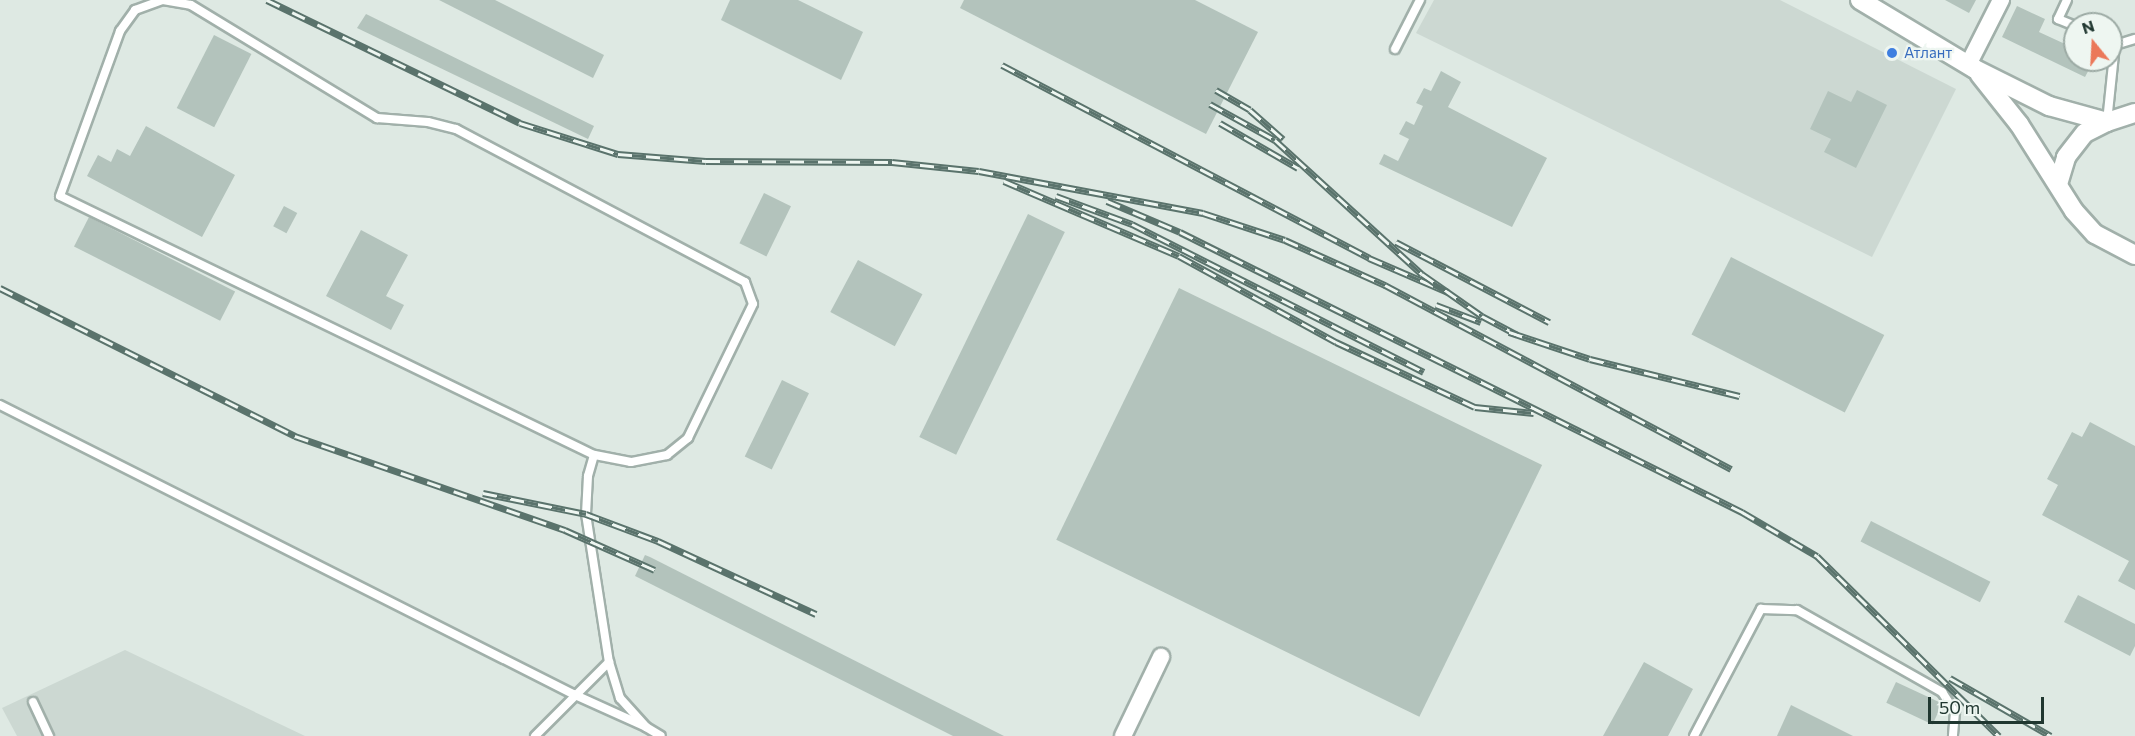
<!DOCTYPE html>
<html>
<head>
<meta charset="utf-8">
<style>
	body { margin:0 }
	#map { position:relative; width:2135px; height:736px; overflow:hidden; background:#dee9e3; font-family:Commissioner,sans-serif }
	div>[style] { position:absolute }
	.built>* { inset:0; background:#ccd8d2 }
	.building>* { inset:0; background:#b3c3bc; transform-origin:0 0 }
	.roads { filter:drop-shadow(2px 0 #a1b0aa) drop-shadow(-2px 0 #a1b0aa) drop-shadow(0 2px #a1b0aa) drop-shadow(0 -2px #a1b0aa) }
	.service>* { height:8px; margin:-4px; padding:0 4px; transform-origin:4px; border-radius:4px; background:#fff }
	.minor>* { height:16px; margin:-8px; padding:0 8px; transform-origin:8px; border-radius:8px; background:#fff }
	.tertiary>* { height:18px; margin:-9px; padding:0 9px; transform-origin:9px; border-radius:9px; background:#fff }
	.rail>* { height:7px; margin-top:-3.5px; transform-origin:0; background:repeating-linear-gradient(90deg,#eef6f1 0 14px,#5a736c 0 28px); box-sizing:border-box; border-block:2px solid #5a736c }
	.dots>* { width:16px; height:16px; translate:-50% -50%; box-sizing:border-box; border:3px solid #eef6f1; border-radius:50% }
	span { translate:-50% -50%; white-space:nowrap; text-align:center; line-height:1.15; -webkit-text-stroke:4.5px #eef6f1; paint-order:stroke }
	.shop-label { font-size:15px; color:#366cbe }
	.left { translate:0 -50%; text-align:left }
	.north { position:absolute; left:2063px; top:12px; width:60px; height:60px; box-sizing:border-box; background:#eef6f1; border:2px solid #9caaa4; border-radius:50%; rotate:342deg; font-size:16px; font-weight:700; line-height:24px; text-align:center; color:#203730 }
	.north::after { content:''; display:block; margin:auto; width:21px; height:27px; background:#eb7859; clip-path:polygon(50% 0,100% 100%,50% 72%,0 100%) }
	.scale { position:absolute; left:1928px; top:697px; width:116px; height:27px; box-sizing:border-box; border:3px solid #203730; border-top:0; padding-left:8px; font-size:18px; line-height:21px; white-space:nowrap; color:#203730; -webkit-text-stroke:4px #eef6f1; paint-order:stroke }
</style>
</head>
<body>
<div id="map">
	<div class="built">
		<div style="clip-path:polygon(1434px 0,1780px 0,1956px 89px,1872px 257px,1416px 33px)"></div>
		<div style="clip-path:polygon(125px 650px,305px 736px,17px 736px,2px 708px)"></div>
	</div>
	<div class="building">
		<div style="clip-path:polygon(439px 0,495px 0,604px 55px,593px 78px)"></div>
		<div style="clip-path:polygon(730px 0,798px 0,863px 32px,841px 80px,721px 20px)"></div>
		<div style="clip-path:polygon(964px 0,1195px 0,1258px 32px,1206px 134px,960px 8px)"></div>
		<div style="clip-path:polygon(1945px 0,1976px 0,1969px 13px)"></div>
		<div style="clip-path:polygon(2017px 6px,2045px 19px,2039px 32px,2065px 44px,2069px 35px,2075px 38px,2075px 60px,2094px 60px,2085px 77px,2002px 37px)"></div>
		<div style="clip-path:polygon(366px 14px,594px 126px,588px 139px,357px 28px)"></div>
		<div style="left:214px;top:35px;width:42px;height:82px;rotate:27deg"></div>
		<div style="clip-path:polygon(1441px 71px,1461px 82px,1448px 107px,1547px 158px,1512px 227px,1379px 164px,1384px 154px,1398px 161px,1409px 139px,1399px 134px,1406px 121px,1414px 125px,1423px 106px,1416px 103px,1424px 88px,1431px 91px)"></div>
		<div style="clip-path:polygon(1857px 90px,1887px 105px,1856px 168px,1824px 152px,1831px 139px,1810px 129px,1828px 91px,1851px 102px)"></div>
		<div style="clip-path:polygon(146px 126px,235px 175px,202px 237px,87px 176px,98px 155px,111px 162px,117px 149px,130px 156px)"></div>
		<div style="left:764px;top:193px;width:30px;height:56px;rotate:26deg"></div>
		<div style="left:284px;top:206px;width:15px;height:23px;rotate:28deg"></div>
		<div style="left:1028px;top:214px;width:41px;height:248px;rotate:26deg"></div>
		<div style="left:89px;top:217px;width:164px;height:33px;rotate:27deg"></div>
		<div style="clip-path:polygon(361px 230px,408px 255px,386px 296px,404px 305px,391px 330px,326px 296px)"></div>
		<div style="left:1731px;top:257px;width:172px;height:87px;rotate:27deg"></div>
		<div style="left:858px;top:260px;width:73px;height:59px;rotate:28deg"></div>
		<div style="left:1179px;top:288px;width:404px;height:280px;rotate:26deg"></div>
		<div style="left:782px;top:380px;width:30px;height:85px;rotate:26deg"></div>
		<div style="clip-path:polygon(2090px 422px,2135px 446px,2135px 590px,2118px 581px,2129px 561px,2042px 515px,2058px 485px,2047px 479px,2072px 432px,2082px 437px)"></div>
		<div style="left:1871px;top:521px;width:134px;height:23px;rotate:27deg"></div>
		<div style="clip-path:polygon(645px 555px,650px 557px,1004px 736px,953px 736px,635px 576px)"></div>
		<div style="clip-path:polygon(2078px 595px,2135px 624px,2135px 646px,2130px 656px,2064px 622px)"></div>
		<div style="clip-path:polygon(1644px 662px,1693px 689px,1668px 736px,1603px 736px)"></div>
		<div style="left:1896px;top:682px;width:51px;height:23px;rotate:25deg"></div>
		<div style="clip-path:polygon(1791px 705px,1853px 736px,1777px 736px)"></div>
	</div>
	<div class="roads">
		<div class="service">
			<div style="left:163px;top:0;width:28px;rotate:10deg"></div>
			<div style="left:191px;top:5px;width:218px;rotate:31.3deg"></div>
			<div style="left:377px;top:118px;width:51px;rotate:4.5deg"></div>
			<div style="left:428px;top:122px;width:29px;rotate:14deg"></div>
			<div style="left:456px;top:129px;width:327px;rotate:27.9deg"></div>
			<div style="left:745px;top:282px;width:23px;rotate:70deg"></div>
			<div style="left:753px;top:304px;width:149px;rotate:115.9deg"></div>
			<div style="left:688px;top:438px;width:27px;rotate:141deg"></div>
			<div style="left:667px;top:455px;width:37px;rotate:169deg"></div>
			<div style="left:631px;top:462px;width:38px;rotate:-169deg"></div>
			<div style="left:594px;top:455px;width:593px;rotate:-154.13deg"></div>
			<div style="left:60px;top:196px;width:176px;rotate:-70deg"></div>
			<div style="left:120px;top:31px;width:26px;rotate:-54deg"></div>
			<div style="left:135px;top:10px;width:30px;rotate:-20deg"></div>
			<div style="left:2067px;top:0;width:21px;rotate:115deg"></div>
			<div style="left:2058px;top:19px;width:18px;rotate:22deg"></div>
			<div style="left:2115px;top:45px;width:21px;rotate:-17deg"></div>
			<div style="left:1395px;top:49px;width:55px;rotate:-63deg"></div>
			<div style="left:2107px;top:122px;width:77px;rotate:-84.1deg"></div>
			<div style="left:2115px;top:45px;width:4px;rotate:-153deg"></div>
			<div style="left:0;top:405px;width:642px;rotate:26.76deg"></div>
			<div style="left:573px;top:694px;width:80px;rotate:24.3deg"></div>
			<div style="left:594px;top:455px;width:22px;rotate:106deg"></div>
			<div style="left:588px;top:476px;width:38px;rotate:93deg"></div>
			<div style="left:586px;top:514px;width:150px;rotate:81.2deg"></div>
			<div style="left:609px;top:662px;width:38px;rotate:73deg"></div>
			<div style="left:620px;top:698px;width:39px;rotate:48deg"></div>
			<div style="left:646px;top:727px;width:17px;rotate:31deg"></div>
			<div style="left:33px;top:702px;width:38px;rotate:65deg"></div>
			<div style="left:535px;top:736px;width:105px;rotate:-45deg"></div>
			<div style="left:1694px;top:736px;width:144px;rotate:-62.2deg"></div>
			<div style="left:1761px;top:609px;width:36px;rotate:2deg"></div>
			<div style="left:1797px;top:610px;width:167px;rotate:29.5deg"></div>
			<div style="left:1942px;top:692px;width:24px;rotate:57deg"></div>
			<div style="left:1955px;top:712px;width:24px;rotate:95deg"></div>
		</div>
		<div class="minor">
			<div style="left:1968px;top:65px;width:73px;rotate:-63.1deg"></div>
			<div style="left:1123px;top:736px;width:88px;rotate:-64.3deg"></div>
		</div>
		<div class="tertiary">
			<div style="left:1860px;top:0;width:134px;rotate:31deg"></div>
			<div style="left:1975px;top:69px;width:83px;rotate:26.6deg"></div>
			<div style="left:2049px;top:106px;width:60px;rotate:15.4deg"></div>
			<div style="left:2107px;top:122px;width:29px;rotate:-18deg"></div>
			<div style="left:1980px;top:75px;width:63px;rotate:51.5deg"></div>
			<div style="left:2019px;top:124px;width:103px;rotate:57.7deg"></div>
			<div style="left:2074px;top:211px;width:31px;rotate:48deg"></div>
			<div style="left:2095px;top:234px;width:45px;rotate:27.7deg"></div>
			<div style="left:2058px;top:184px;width:28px;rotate:-73deg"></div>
			<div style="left:2066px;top:157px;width:31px;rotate:-52deg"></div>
			<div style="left:2085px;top:133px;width:25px;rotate:-27deg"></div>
		</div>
	</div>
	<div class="rail">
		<div style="left:267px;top:0;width:281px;rotate:25.9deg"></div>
		<div style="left:520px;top:123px;width:103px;rotate:17.6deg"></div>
		<div style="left:618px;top:154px;width:88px;rotate:4.5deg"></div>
		<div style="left:706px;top:161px;width:186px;rotate:0.3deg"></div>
		<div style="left:892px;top:162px;width:87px;rotate:5.9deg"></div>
		<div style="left:979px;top:171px;width:228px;rotate:10.6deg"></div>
		<div style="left:1203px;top:213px;width:86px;rotate:18.2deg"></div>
		<div style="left:1285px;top:240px;width:110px;rotate:24.2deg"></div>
		<div style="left:1385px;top:285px;width:392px;rotate:28deg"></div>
		<div style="left:1002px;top:65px;width:415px;rotate:27.7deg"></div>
		<div style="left:1369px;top:258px;width:86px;rotate:23.3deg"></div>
		<div style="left:1216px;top:90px;width:39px;rotate:30deg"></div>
		<div style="left:1250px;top:110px;width:44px;rotate:41.3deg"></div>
		<div style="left:1210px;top:104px;width:74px;rotate:29deg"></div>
		<div style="left:1275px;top:140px;width:199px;rotate:42.4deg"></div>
		<div style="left:1422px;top:274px;width:73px;rotate:35deg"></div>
		<div style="left:1482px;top:316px;width:40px;rotate:28deg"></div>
		<div style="left:1220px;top:123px;width:90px;rotate:30deg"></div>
		<div style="left:1004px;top:181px;width:190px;rotate:23.2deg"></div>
		<div style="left:1179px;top:256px;width:179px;rotate:28.7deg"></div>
		<div style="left:1336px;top:342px;width:153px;rotate:25.1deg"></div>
		<div style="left:1475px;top:407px;width:59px;rotate:5.8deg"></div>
		<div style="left:1056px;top:196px;width:81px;rotate:20.2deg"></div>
		<div style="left:1132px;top:224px;width:327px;rotate:26.9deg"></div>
		<div style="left:1107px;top:201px;width:79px;rotate:23deg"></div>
		<div style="left:1180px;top:232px;width:628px;rotate:26.48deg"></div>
		<div style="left:1742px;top:512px;width:87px;rotate:30.4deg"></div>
		<div style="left:1817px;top:556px;width:256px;rotate:44.7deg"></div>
		<div style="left:1396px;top:242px;width:173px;rotate:27.6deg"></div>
		<div style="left:0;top:288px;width:330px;rotate:26.6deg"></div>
		<div style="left:295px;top:436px;width:286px;rotate:19.2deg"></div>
		<div style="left:565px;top:530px;width:98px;rotate:24deg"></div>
		<div style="left:1436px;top:305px;width:48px;rotate:20.7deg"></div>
		<div style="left:1509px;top:332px;width:85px;rotate:18.4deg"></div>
		<div style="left:1590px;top:359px;width:154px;rotate:13.9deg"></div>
		<div style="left:483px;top:493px;width:105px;rotate:11.5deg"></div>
		<div style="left:586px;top:514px;width:77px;rotate:20.6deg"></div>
		<div style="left:658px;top:541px;width:174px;rotate:24.8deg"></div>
		<div style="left:1950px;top:678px;width:116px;rotate:29.9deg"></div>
	</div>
	<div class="dots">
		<div style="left:1892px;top:53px;background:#3f7fe0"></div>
	</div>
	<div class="shop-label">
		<span class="left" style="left:1904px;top:53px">Атлант</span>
	</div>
	<div class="north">N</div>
	<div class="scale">50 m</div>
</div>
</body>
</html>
